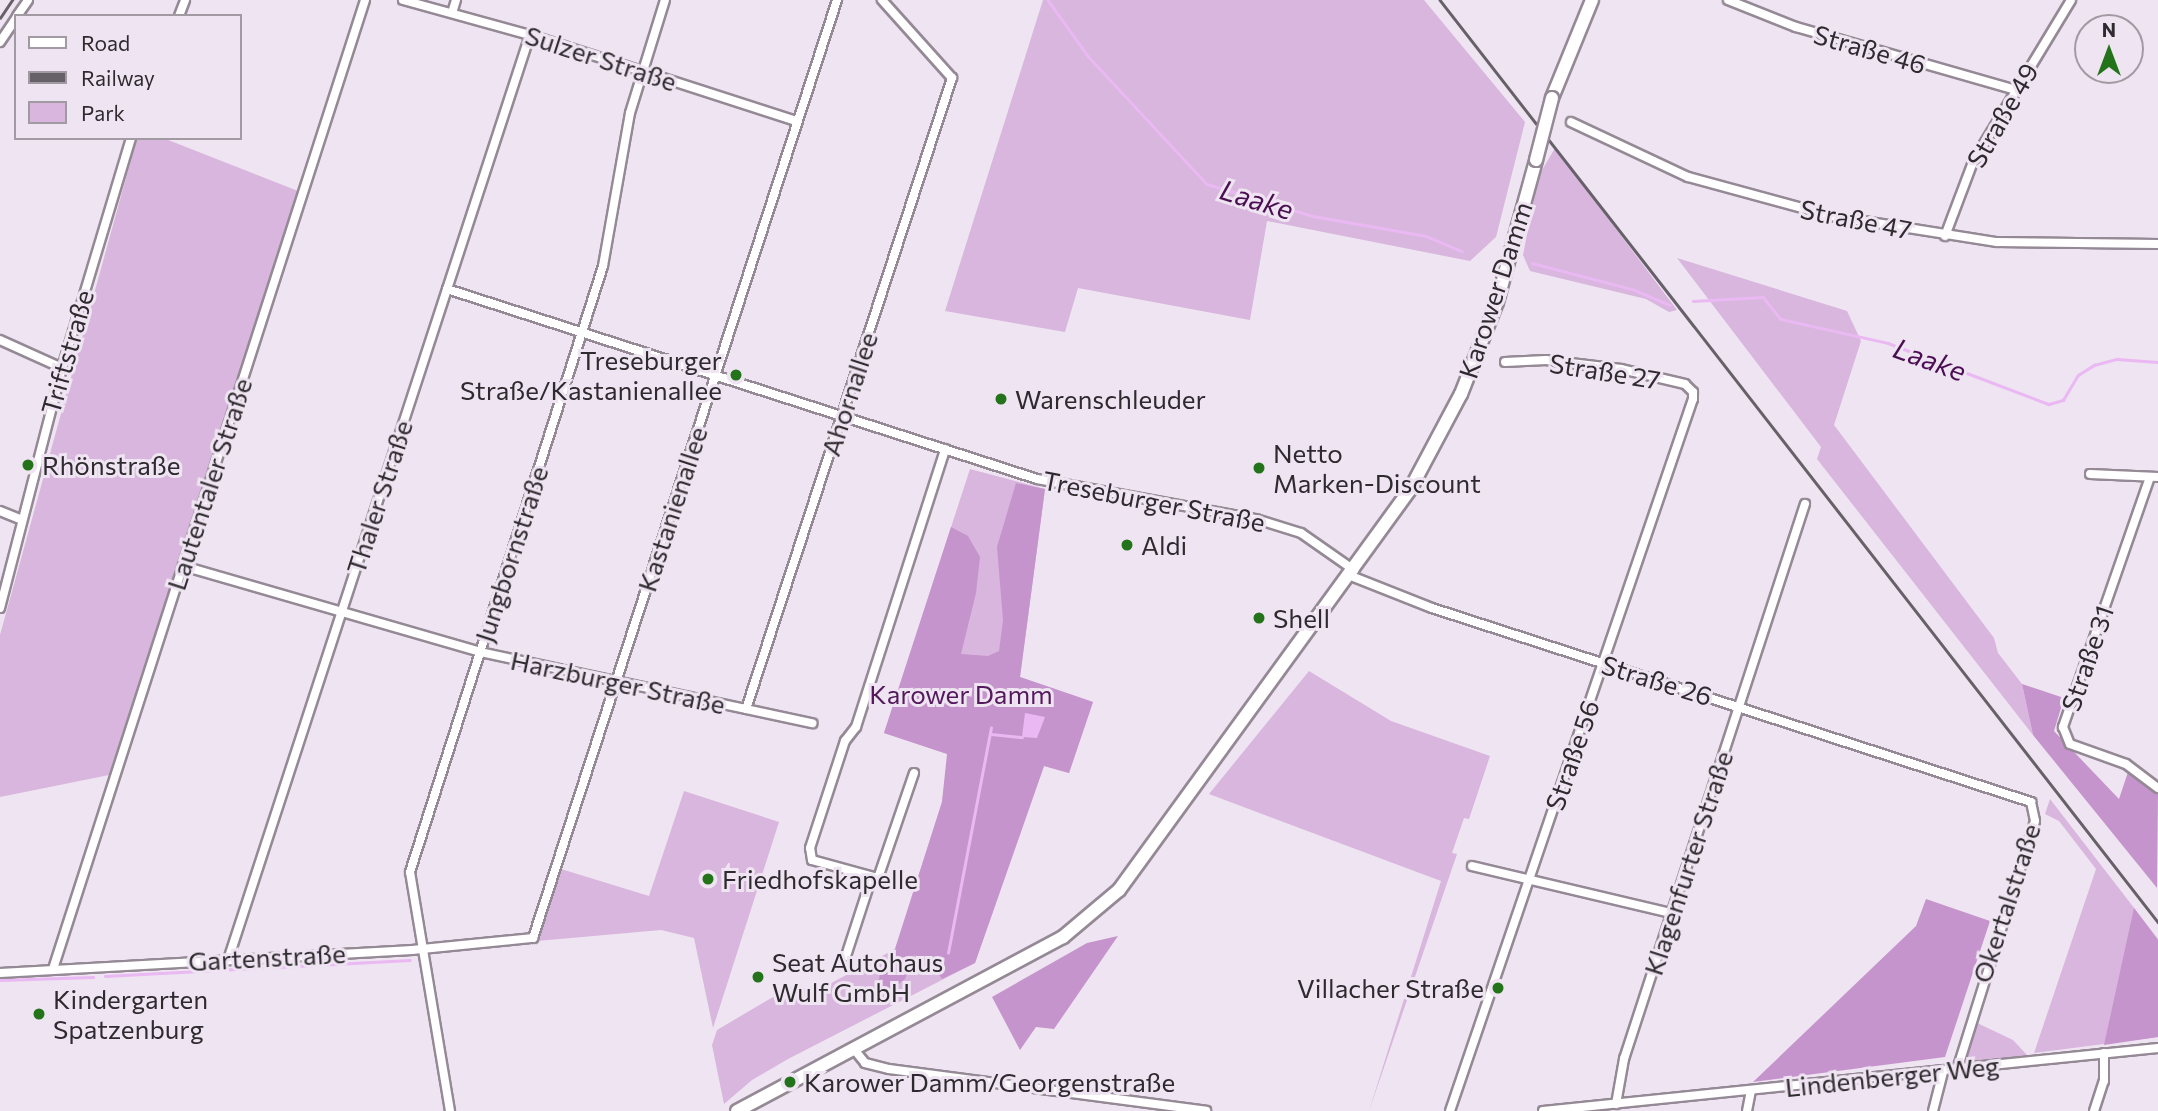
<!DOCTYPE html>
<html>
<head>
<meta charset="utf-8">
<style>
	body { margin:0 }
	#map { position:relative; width:2158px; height:1111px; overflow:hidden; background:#efe4f1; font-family:Commissioner,sans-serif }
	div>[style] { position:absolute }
	.green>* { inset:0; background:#d8b6dd }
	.forest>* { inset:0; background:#c594cc }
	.water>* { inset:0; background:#eab8f2 }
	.stream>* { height:2.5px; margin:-1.25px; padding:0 1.25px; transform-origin:1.25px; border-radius:1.25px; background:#eab8f2 }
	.roads { filter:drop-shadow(2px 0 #948995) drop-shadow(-2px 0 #948995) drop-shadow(0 2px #948995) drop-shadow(0 -2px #948995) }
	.minor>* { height:8px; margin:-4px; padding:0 4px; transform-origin:4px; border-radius:4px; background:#fff }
	.secondary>* { height:12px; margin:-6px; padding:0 6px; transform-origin:6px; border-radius:6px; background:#fff }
	.rail>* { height:2.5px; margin:-1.25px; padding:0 1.25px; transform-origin:1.25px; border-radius:1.25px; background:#666068 }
	.bridges { filter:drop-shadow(2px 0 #948995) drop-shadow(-2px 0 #948995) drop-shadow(0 2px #948995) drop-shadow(0 -2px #948995) }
	.secondary-bridge>* { height:12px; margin:-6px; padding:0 6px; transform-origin:6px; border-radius:6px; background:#fff }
	.dots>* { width:19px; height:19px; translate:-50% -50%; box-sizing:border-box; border:4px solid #efe4f1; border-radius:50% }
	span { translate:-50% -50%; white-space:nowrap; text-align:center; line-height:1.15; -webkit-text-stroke:6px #efe4f1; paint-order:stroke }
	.street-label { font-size:26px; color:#2e2a2f }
	.poi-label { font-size:26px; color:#2e2a2f }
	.right { translate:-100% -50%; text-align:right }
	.left { translate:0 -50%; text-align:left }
	.park-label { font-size:26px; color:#53195c }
	.water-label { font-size:28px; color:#4a0e53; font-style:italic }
	.legend { position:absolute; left:14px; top:14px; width:228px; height:126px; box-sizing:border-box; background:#efe4f1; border:2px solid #a29aa3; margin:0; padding:9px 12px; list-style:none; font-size:21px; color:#2e2a2f }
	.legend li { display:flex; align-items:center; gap:14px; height:35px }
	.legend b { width:35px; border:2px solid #a29aa3 }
	.north { position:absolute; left:2074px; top:14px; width:70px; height:70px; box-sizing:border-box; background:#efe4f1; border:2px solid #a29aa3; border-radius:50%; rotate:0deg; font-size:19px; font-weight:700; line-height:28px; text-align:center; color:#2e2a2f }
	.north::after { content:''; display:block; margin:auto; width:24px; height:32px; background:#23731b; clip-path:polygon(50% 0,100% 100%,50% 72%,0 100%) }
</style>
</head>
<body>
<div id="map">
	<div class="green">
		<div style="clip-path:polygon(1043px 0,1424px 0,1525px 122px,1496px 237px,1470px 261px,1267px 221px,1250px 320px,1078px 288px,1065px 332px,945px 311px)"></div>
		<div style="clip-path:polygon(137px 138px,163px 138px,298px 191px,109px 775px,0 797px,0 635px)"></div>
		<div style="clip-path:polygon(1555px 148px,1677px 310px,1669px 312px,1646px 299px,1530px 271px,1523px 255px,1538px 177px)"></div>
		<div style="clip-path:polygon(1677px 258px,1847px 311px,1861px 341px,1834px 425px,1994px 638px,1998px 653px,2022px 684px,2033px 735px,1817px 459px,1821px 447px)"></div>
		<div style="clip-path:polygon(970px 469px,1045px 489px,1020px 677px,1093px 702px,1069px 773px,1044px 766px,975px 963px,788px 1059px,752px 1080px,724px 1104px,712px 1045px,717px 1030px,790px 987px,820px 989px,895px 949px,942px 802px,948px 754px,884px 733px)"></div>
		<div style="clip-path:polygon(1309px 671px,1391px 721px,1490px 756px,1469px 819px,1464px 818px,1452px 853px,1457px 854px,1369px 1111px,1441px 881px,1209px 794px)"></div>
		<div style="clip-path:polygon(684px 791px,779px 822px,713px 1028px,694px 938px,661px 930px,537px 941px,561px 869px,649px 896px)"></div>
		<div style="clip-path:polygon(2050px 799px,2158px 939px,2158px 1037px,2034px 1053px,2096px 869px,2059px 821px,2045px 814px)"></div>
		<div style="clip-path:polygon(1977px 1023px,2013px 1040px,2027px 1055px,1966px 1063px,1964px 1055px)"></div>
	</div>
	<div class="forest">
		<div style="clip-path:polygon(1016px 483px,1045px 489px,1020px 677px,1093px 702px,1069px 773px,1044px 766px,975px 963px,942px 979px,931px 963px,914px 955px,905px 979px,892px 989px,878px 991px,880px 971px,890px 963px,895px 949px,942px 802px,947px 754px,884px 733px,951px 527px,968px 536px,980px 557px,976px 593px,961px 654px,988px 656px,999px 651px,1003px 620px,997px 547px)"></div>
		<div style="clip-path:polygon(2022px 684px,2064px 698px,2054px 731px,2119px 799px,2128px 772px,2158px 794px,2157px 888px,2033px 735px)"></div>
		<div style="clip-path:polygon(1926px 899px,1990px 921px,1945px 1057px,1753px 1082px,1916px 926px)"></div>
		<div style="clip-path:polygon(2134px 908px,2158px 940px,2158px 1037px,2104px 1045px)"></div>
		<div style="clip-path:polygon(1118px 936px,1054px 1029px,1036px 1027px,1020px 1050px,992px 997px,1087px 943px)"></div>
	</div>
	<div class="water">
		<div style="clip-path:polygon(1025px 713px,1045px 717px,1037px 738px,1022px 737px)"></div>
	</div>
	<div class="stream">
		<div style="left:1048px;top:0;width:69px;rotate:54.5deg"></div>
		<div style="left:1088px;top:56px;width:175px;rotate:47.1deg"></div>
		<div style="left:1207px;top:184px;width:111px;rotate:16.8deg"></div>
		<div style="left:1313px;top:216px;width:115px;rotate:10deg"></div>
		<div style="left:1426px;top:236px;width:39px;rotate:23deg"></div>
		<div style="left:1532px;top:263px;width:103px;rotate:14.6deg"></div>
		<div style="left:1632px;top:289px;width:41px;rotate:22.8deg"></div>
		<div style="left:1693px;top:301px;width:70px;rotate:-3.3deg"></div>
		<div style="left:1763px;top:297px;width:28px;rotate:51deg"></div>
		<div style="left:1781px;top:319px;width:110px;rotate:12.6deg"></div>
		<div style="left:1888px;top:343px;width:172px;rotate:20.8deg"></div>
		<div style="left:2049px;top:404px;width:15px;rotate:-16deg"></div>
		<div style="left:2063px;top:400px;width:29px;rotate:-59deg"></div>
		<div style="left:2078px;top:375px;width:19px;rotate:-32deg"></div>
		<div style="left:2094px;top:365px;width:24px;rotate:-15deg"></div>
		<div style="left:2117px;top:359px;width:41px;rotate:4.2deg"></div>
		<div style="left:991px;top:734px;width:31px;rotate:6deg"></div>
		<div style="left:948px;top:953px;width:229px;rotate:-79.2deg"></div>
		<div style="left:105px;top:976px;width:305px;rotate:-3deg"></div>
		<div style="left:0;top:980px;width:93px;rotate:-1.8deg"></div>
	</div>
	<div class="roads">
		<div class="minor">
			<div style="left:403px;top:0;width:132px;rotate:15.4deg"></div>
			<div style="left:530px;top:35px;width:281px;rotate:17.9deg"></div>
			<div style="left:1728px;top:0;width:73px;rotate:21.7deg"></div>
			<div style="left:1796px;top:27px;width:228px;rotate:16deg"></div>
			<div style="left:452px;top:13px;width:14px;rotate:-73deg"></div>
			<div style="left:17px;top:16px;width:19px;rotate:-55deg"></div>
			<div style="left:179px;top:16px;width:17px;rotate:-69deg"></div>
			<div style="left:0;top:42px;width:29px;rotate:-56deg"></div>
			<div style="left:1571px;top:122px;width:129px;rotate:25.2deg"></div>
			<div style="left:1688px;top:177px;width:149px;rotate:15.2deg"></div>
			<div style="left:1832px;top:216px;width:167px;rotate:9deg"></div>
			<div style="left:1997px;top:242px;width:161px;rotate:0.7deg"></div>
			<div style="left:1945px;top:236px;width:79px;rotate:-69.3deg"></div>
			<div style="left:1973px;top:162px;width:189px;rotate:-58.8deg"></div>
			<div style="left:447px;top:289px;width:620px;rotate:17.85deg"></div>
			<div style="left:1037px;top:479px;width:223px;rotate:10.4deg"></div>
			<div style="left:1256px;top:519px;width:47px;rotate:17.3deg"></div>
			<div style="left:1301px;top:533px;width:65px;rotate:34.9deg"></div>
			<div style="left:0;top:340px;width:68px;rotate:24.3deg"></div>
			<div style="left:2090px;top:474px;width:68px;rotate:2.5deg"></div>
			<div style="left:2150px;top:477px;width:265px;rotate:109.2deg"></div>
			<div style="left:2063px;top:727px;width:18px;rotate:68deg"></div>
			<div style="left:2070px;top:744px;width:59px;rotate:19.7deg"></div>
			<div style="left:2126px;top:764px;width:40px;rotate:37deg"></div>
			<div style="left:0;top:511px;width:22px;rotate:22deg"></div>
			<div style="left:183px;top:566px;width:309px;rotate:16.1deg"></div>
			<div style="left:480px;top:652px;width:340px;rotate:12.1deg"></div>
			<div style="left:1351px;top:576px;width:87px;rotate:21.6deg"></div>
			<div style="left:1432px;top:608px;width:630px;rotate:17.95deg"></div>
			<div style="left:2031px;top:802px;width:19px;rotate:78deg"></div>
			<div style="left:2035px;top:821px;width:261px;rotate:107.4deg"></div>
			<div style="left:0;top:608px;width:248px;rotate:-75.5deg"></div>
			<div style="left:62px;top:368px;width:240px;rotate:-73.3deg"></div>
			<div style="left:746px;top:709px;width:664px;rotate:-71.92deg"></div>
			<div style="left:952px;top:78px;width:105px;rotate:-131.9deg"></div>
			<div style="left:914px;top:773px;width:111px;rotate:108.9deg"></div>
			<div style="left:878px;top:878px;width:68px;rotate:-164.7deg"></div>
			<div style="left:812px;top:860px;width:12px;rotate:-99deg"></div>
			<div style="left:810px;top:848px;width:113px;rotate:-71.9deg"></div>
			<div style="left:845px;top:741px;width:18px;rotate:-52deg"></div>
			<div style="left:856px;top:727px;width:292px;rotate:-72.2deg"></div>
			<div style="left:1472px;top:866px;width:204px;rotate:13.3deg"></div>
			<div style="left:846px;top:956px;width:81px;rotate:-72deg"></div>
			<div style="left:228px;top:960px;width:973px;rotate:-71.92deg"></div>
			<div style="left:53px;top:969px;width:1018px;rotate:-72.15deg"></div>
			<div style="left:0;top:973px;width:413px;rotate:-3.2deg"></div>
			<div style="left:412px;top:950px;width:122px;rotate:-5.7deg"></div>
			<div style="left:533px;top:938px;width:986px;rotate:-72.04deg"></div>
			<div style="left:853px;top:1048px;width:19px;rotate:51deg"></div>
			<div style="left:865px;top:1063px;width:25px;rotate:14deg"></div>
			<div style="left:889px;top:1069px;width:320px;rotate:7.5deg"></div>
			<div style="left:1616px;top:1104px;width:46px;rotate:-79.9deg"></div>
			<div style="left:1624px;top:1059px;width:584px;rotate:-71.94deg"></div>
			<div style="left:450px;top:1111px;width:242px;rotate:-99.5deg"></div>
			<div style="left:410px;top:872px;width:636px;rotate:-72.33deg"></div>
			<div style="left:603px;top:266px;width:155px;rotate:-80deg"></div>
			<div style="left:630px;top:113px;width:118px;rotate:-72.8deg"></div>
			<div style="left:1450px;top:1111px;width:752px;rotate:-71.16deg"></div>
			<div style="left:1693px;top:399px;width:7px;rotate:-90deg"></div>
			<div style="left:1693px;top:392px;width:11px;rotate:-135deg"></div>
			<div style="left:1685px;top:384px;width:66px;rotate:-166.8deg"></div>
			<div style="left:1621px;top:369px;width:76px;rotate:-173.2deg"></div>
			<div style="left:1546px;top:360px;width:41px;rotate:177.2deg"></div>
			<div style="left:1543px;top:1111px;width:618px;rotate:-5.85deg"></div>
			<div style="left:1747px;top:1111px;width:21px;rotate:-79deg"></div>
			<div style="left:1933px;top:1111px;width:40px;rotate:-75.6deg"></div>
			<div style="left:2094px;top:1111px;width:32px;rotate:-72deg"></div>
			<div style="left:2104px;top:1081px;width:28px;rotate:-90deg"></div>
		</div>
		<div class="secondary">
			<div style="left:1552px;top:98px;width:106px;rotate:-67.8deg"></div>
			<div style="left:737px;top:1111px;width:370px;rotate:-28.1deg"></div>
			<div style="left:1063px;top:937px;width:73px;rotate:-40deg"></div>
			<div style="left:1119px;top:890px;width:499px;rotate:-54deg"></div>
			<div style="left:1412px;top:486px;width:104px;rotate:-62deg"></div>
			<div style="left:1461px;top:394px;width:99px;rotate:-68.6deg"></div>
			<div style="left:1497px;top:302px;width:147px;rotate:-74.6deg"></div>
		</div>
	</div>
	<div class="rail">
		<div style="left:1440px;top:0;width:1169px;rotate:52.09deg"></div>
		<div style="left:0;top:18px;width:22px;rotate:-56deg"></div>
	</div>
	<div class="bridges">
		<div class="secondary-bridge">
			<div style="left:1536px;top:160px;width:64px;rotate:-75.5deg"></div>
		</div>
	</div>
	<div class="dots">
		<div style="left:736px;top:375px;background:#23731b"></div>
		<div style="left:1001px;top:399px;background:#23731b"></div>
		<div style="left:28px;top:465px;background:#23731b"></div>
		<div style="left:1259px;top:468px;background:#23731b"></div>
		<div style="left:1127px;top:545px;background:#23731b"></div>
		<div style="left:1259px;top:618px;background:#23731b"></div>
		<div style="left:708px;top:879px;background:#23731b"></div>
		<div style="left:758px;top:977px;background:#23731b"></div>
		<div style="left:1498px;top:988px;background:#23731b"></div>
		<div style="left:39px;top:1014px;background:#23731b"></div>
		<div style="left:790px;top:1082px;background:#23731b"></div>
	</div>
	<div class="street-label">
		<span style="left:1870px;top:49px;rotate:16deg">Straße 46</span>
		<span style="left:601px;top:58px;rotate:18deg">Sulzer Straße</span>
		<span style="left:2002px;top:115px;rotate:-60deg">Straße 49</span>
		<span style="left:1856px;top:219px;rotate:11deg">Straße 47</span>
		<span style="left:1495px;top:290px;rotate:-72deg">Karower Damm</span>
		<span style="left:67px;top:352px;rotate:-74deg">Triftstraße</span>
		<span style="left:1605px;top:371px;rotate:9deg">Straße 27</span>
		<span style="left:849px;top:394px;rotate:-72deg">Ahornallee</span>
		<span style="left:209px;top:484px;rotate:-72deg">Lautentaler Straße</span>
		<span style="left:379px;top:497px;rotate:-72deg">Thaler Straße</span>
		<span style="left:1154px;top:501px;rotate:11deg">Treseburger Straße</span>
		<span style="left:672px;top:509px;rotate:-72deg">Kastanienallee</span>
		<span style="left:511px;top:554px;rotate:-72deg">Jungbornstraße</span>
		<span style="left:2087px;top:658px;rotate:-71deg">Straße 31</span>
		<span style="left:1657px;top:680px;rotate:17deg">Straße 26</span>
		<span style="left:618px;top:682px;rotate:12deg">Harzburger Straße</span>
		<span style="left:1572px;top:755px;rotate:-71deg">Straße 56</span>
		<span style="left:1688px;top:863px;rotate:-72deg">Klagenfurter Straße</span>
		<span style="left:2006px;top:903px;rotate:-72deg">Okertalstraße</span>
		<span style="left:267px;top:957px;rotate:-3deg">Gartenstraße</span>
		<span style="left:1892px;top:1076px;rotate:-6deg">Lindenberger Weg</span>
	</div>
	<div class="poi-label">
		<span class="right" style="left:722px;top:375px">Treseburger<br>Straße/Kastanienallee</span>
		<span class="left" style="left:1015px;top:399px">Warenschleuder</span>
		<span class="left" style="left:1273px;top:468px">Netto<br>Marken-Discount</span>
		<span class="left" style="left:42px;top:465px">Rhönstraße</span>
		<span class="left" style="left:1141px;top:545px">Aldi</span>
		<span class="left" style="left:1273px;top:618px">Shell</span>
		<span class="left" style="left:722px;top:879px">Friedhofskapelle</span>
		<span class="left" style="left:772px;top:977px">Seat Autohaus<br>Wulf GmbH</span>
		<span class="right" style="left:1484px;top:988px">Villacher Straße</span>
		<span class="left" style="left:53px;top:1014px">Kindergarten<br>Spatzenburg</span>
		<span class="left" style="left:804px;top:1082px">Karower Damm/Georgenstraße</span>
	</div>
	<div class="park-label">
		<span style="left:961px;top:694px">Karower Damm</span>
	</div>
	<div class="water-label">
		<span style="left:1257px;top:199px;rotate:17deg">Laake</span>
		<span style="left:1930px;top:359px;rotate:20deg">Laake</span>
	</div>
	<ul class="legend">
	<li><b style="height:9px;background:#fff"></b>Road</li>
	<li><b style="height:9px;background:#666068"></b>Railway</li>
	<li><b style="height:19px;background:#d8b6dd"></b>Park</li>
	</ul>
	<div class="north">N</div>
</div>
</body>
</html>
